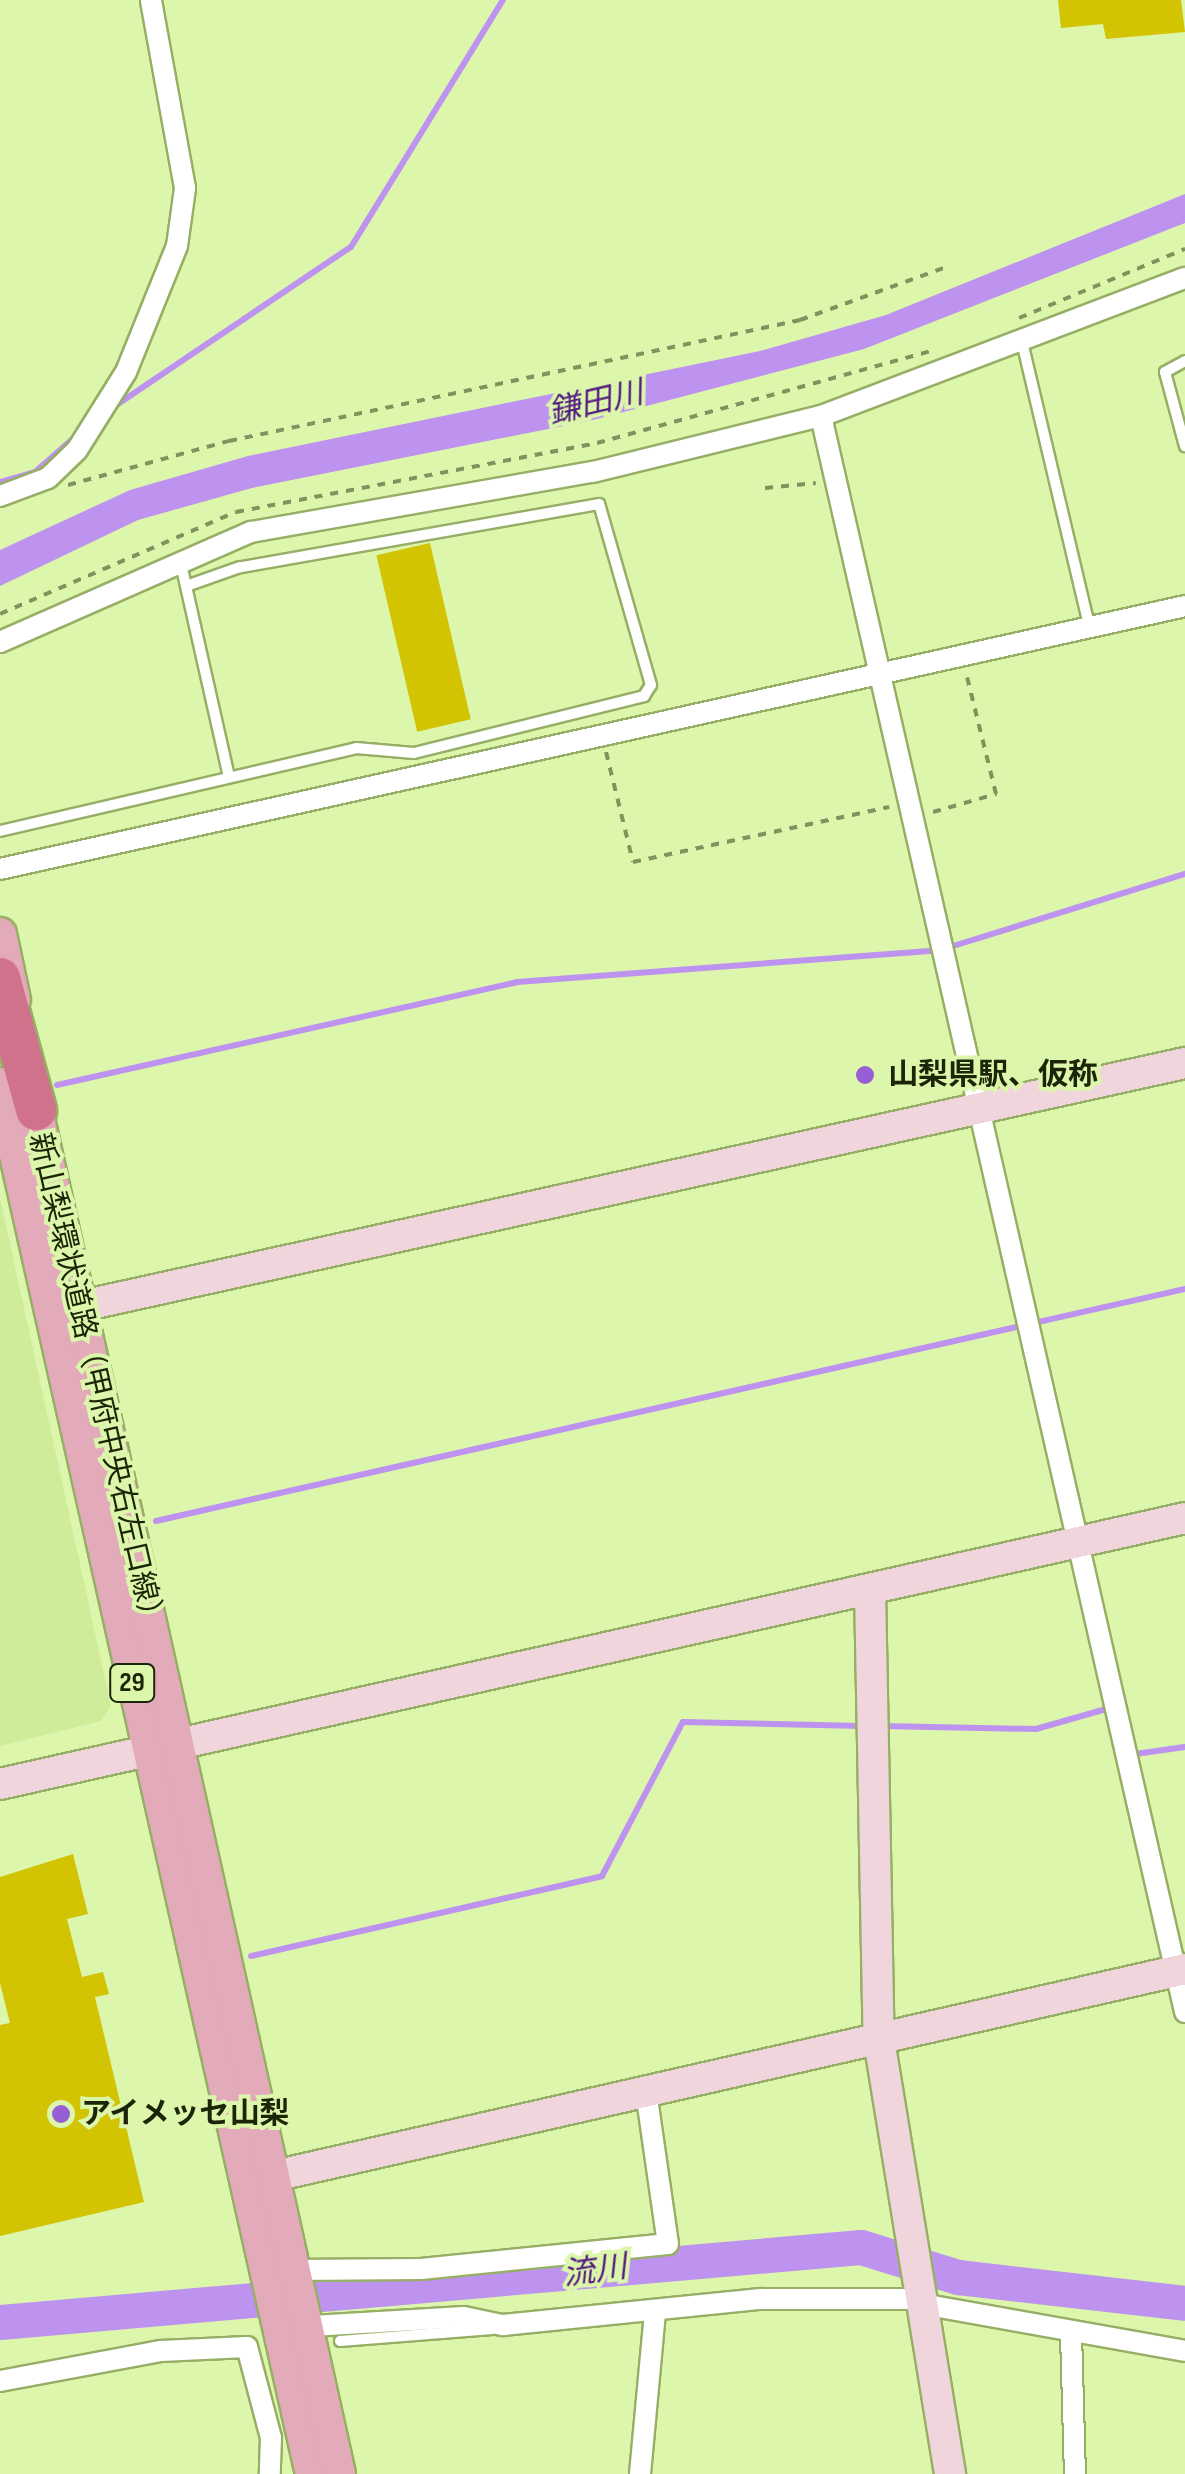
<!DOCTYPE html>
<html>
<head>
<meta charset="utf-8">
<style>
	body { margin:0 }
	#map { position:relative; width:1185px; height:2474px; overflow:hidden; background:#dcf6ab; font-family:"Sofia Sans Condensed","Noto Sans JP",sans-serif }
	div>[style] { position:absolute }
	.built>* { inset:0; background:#cfec9a }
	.water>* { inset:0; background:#bd93ef }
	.stream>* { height:6px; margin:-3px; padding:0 3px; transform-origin:3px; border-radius:3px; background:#bd93ef }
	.river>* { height:35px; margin:-17.5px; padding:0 17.5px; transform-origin:17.5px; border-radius:17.5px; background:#bd93ef }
	.building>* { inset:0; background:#d2c303; transform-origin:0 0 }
	.path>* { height:4px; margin-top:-2px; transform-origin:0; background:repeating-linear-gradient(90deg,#81935d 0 8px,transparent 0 16px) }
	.roads { filter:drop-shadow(2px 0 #96ae65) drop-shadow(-2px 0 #96ae65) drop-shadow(0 2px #96ae65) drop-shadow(0 -2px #96ae65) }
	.lane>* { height:10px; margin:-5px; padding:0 5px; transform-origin:5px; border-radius:5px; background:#fff }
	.street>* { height:20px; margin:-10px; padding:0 10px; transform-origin:10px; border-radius:10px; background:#fff }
	.secondary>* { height:30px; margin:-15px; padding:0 15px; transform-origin:15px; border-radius:15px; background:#f1d5dc }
	.primary>* { height:32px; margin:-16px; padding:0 16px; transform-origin:16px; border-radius:16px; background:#e3aab9 }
	.highway>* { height:40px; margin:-20px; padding:0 20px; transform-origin:20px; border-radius:20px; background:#d0728b }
	.dots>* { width:28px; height:28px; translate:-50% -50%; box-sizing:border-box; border:5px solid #dcf6ab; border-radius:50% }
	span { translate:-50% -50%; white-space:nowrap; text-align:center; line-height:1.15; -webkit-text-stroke:8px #dcf6ab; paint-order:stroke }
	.shield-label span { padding:2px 8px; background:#dcf6ab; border:2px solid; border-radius:8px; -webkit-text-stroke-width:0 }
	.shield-label { font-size:28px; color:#1c2507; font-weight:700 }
	.poi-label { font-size:30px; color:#1c2507; font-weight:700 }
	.left { translate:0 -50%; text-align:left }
	.street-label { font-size:30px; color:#1c2507 }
	.water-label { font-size:32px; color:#521b80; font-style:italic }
</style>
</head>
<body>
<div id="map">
	<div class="built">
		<div style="clip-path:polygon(0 1198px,111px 1706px,101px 1721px,0 1746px)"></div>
	</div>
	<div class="water">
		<div style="clip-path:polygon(1185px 194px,1185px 223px,864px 349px,593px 420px,252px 488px,138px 520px,0 586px,0 550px,130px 490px,248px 456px,760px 351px,886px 315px)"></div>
	</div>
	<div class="stream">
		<div style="left:112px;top:408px;width:288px;rotate:-34deg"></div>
		<div style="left:351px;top:247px;width:290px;rotate:-58.4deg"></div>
		<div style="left:0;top:482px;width:36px;rotate:-16deg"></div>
		<div style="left:35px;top:472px;width:53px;rotate:-41.2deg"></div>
		<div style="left:950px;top:947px;width:246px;rotate:-17.3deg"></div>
		<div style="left:57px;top:1085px;width:471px;rotate:-12.6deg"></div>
		<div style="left:517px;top:982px;width:417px;rotate:-4.3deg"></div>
		<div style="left:156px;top:1521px;width:1055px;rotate:-12.71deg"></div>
		<div style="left:880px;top:1726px;width:156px;rotate:1.1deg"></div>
		<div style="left:1036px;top:1729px;width:73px;rotate:-15.9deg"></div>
		<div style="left:1135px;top:1754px;width:50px;rotate:-8deg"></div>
		<div style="left:251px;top:1956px;width:360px;rotate:-12.8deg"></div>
		<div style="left:602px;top:1876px;width:174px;rotate:-62.3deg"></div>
		<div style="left:683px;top:1722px;width:179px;rotate:1.3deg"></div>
	</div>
	<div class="river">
		<div style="left:0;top:2322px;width:864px;rotate:-4.98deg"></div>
		<div style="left:861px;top:2247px;width:102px;rotate:17.2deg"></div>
		<div style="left:958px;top:2277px;width:228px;rotate:6.5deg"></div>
	</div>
	<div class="building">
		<div style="clip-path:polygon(1058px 0,1181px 0,1185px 32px,1106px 39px,1103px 24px,1061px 28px)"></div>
		<div style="left:430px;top:543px;width:181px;height:55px;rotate:77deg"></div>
		<div style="clip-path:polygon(73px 1854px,88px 1914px,67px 1919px,82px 1977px,103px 1972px,109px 1994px,95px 1997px,144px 2202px,0 2236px,0 2025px,10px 2023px,0 1983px,0 1877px)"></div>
	</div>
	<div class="path">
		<div style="left:1019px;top:318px;width:180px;rotate:-22.6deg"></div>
		<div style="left:68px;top:485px;width:167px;rotate:-15.3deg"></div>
		<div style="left:229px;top:441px;width:584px;rotate:-11.96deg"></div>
		<div style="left:800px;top:320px;width:153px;rotate:-19.9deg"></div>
		<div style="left:765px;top:488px;width:51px;rotate:-5.6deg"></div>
		<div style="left:0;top:614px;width:257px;rotate:-23.4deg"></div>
		<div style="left:236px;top:512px;width:368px;rotate:-10.8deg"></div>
		<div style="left:597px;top:443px;width:345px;rotate:-15.4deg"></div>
		<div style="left:606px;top:752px;width:113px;rotate:76.2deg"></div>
		<div style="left:633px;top:862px;width:262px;rotate:-12.1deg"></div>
		<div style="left:933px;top:812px;width:66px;rotate:-15.9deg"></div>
		<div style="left:996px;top:794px;width:125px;rotate:-103.9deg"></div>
	</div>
	<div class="roads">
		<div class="lane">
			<div style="left:1023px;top:346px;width:288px;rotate:76.7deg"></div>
			<div style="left:1185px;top:361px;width:23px;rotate:151deg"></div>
			<div style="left:1165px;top:372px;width:77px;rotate:74.9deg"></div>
			<div style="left:181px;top:564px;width:218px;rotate:77.3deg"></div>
			<div style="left:0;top:831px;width:366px;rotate:-13.1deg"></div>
			<div style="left:356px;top:748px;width:58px;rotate:4.9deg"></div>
			<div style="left:414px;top:753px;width:237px;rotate:-13.9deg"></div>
			<div style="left:644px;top:696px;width:13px;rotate:-58deg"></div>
			<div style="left:651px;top:685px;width:188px;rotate:-106deg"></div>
			<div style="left:599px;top:504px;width:364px;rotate:170deg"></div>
			<div style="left:240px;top:567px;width:57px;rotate:160.6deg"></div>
			<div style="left:340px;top:2341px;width:153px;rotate:-4.5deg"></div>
		</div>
		<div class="street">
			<div style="left:821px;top:416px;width:1637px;rotate:77.15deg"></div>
			<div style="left:0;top:496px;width:51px;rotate:-20.6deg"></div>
			<div style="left:48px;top:478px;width:40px;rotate:-44deg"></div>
			<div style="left:77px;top:450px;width:92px;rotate:-57.9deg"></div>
			<div style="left:126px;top:372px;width:136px;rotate:-68deg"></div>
			<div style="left:177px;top:246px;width:59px;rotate:-82.1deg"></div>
			<div style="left:185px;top:188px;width:191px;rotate:-100.3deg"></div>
			<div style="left:0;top:642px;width:274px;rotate:-23.7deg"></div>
			<div style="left:251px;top:532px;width:347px;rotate:-10deg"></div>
			<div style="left:593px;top:472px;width:235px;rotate:-13.8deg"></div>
			<div style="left:821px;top:416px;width:389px;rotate:-20.8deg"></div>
			<div style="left:0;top:869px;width:1214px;rotate:-12.51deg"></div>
			<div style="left:293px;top:2270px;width:128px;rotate:-0.4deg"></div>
			<div style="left:421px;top:2269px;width:248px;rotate:-5.8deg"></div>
			<div style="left:668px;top:2244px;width:154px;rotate:-98.2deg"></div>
			<div style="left:922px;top:2304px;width:267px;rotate:10.1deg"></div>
			<div style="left:295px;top:2327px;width:169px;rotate:-3.4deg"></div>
			<div style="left:464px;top:2317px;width:40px;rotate:12deg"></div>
			<div style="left:503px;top:2325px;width:259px;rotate:-5.8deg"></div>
			<div style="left:761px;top:2299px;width:160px"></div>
			<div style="left:1071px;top:2333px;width:141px;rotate:88.4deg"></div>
			<div style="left:0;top:2381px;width:164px;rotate:-10.6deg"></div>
			<div style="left:161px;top:2351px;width:86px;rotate:-2.7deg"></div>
			<div style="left:247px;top:2347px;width:94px;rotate:75.2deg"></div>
			<div style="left:271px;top:2438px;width:36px;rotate:92deg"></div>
			<div style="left:640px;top:2474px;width:164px;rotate:-84.7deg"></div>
		</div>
		<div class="secondary">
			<div style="left:77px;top:1307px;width:1135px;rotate:-12.42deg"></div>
			<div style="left:870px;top:1589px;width:451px;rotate:88.9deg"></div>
			<div style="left:879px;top:2040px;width:440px;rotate:80.7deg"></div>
			<div style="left:0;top:1784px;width:1214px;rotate:-12.65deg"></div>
			<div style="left:252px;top:2181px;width:957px;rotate:-12.8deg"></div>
		</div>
		<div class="primary">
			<div style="left:0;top:934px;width:67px;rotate:78deg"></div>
			<div style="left:0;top:1084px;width:1425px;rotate:77.35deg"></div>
			<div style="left:31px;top:1087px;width:1421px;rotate:77.48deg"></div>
		</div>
		<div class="highway">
			<div style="left:0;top:978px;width:137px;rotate:74.7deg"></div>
		</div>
	</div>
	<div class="dots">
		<div style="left:865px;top:1075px;background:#985ed6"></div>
		<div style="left:61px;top:2114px;background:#985ed6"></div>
	</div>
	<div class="shield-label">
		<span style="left:132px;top:1683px">29</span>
	</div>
	<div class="poi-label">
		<span class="left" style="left:888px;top:1075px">山梨県駅、仮称</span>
		<span class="left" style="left:81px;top:2114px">アイメッセ山梨</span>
	</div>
	<div class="street-label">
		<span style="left:96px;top:1382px;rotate:77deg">新山梨環状道路（甲府中央右左口線）</span>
	</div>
	<div class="water-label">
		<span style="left:596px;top:404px;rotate:-13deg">鎌田川</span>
		<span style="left:595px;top:2272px;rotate:-8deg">流川</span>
	</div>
</div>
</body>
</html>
